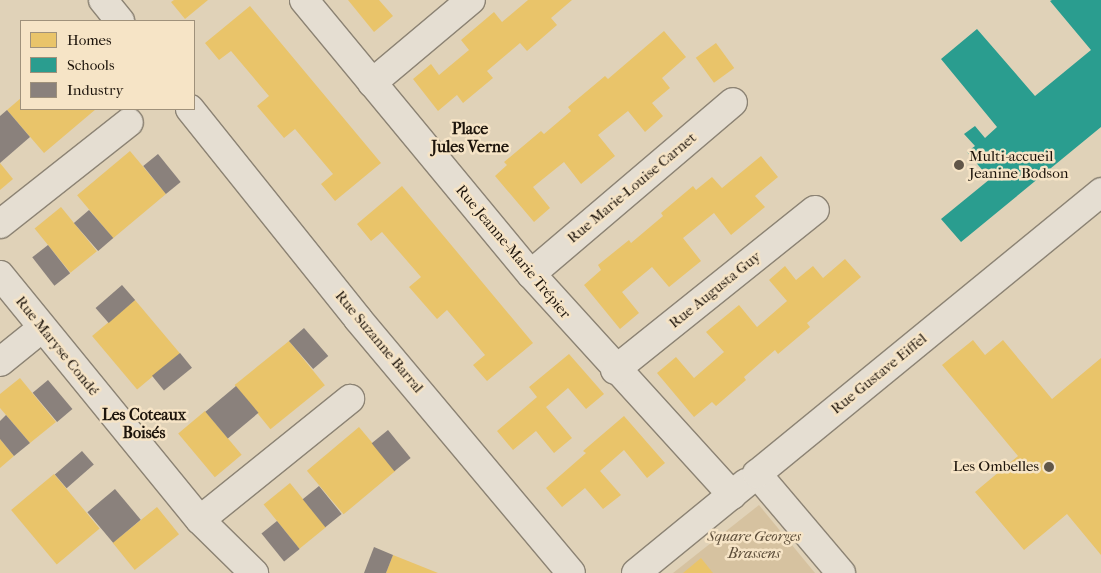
<!DOCTYPE html>
<html>
<head>
<meta charset="utf-8">
<style>
	body { margin:0 }
	#map { position:relative; width:1101px; height:573px; overflow:hidden; background:#e0d2b8; font-family:"IM FELL French Canon",serif }
	div>[style] { position:absolute }
	.green>* { inset:0; background:#d6c2a0 }
	.homes>* { inset:0; background:#e9c46a; transform-origin:0 0 }
	.schools>* { inset:0; background:#2a9d8f }
	.industry>* { inset:0; background:#8a817c; transform-origin:0 0 }
	.roads { filter:drop-shadow(1px 0 #8c8374) drop-shadow(-1px 0 #8c8374) drop-shadow(0 1px #8c8374) drop-shadow(0 -1px #8c8374) }
	.street>* { height:28px; margin:-14px; padding:0 14px; transform-origin:14px; border-radius:14px; background:#e5ded2 }
	.dots>* { width:14px; height:14px; translate:-50% -50%; box-sizing:border-box; border:2px solid #f6e4c6; border-radius:50% }
	span { translate:-50% -50%; white-space:nowrap; text-align:center; line-height:1.15; -webkit-text-stroke:5px #f6e4c6; paint-order:stroke }
	.poi-label { font-size:15px; color:#1d140b }
	.left { translate:0 -50%; text-align:left }
	.right { translate:-100% -50%; text-align:right }
	.street-label { font-size:15px; color:#1d140b }
	.park-label { font-size:15px; color:#5b4c38; font-style:italic }
	.neighbourhood-label { font-size:16px; color:#1d140b; font-weight:700 }
	.legend { position:absolute; left:20px; top:20px; width:175px; height:90px; box-sizing:border-box; background:#f6e4c6; border:1px solid #9f917b; margin:0; padding:6px 9px; list-style:none; font-size:15px; color:#1d140b }
	.legend li { display:flex; align-items:center; gap:10px; height:25px }
	.legend b { width:25px; border:1px solid #9f917b }
</style>
</head>
<body>
<div id="map">
	<div class="green">
		<div style="clip-path:polygon(759px 505px,815px 573px,673px 573px)"></div>
	</div>
	<div class="homes">
		<div style="clip-path:polygon(174px 0,208px 0,185px 19px,171px 2px)"></div>
		<div style="clip-path:polygon(348px 0,379px 0,393px 16px,374px 32px)"></div>
		<div style="clip-path:polygon(528px 0,572px 0,551px 18px,557px 25px,527px 51px,520px 43px,487px 71px,493px 78px,463px 103px,457px 95px,438px 111px,413px 79px,431px 64px,439px 75px,469px 50px,461px 40px,494px 12px,502px 22px)"></div>
		<div style="clip-path:polygon(250px 6px,381px 163px,335px 201px,321px 184px,333px 174px,295px 129px,284px 138px,257px 106px,269px 96px,231px 51px,219px 60px,205px 43px)"></div>
		<div style="clip-path:polygon(664px 31px,686px 57px,662px 78px,670px 88px,652px 103px,663px 116px,645px 132px,628px 111px,598px 135px,615px 156px,581px 184px,564px 162px,533px 187px,550px 208px,534px 222px,495px 176px,507px 165px,504px 162px,541px 131px,544px 134px,571px 111px,568px 107px,605px 76px,608px 79px)"></div>
		<div style="left:716px;top:43px;width:31px;height:25px;rotate:54deg"></div>
		<div style="clip-path:polygon(21px 98px,21px 109px,96px 109px,44px 153px,7px 110px)"></div>
		<div style="left:130px;top:151px;width:56px;height:69px;rotate:50deg"></div>
		<div style="clip-path:polygon(761px 156px,778px 177px,755px 196px,765px 207px,731px 235px,714px 213px,683px 238px,701px 261px,669px 287px,652px 267px,622px 292px,639px 313px,620px 329px,584px 285px,601px 270px,598px 265px,629px 240px,631px 243px,663px 216px,661px 213px,693px 186px,696px 190px,712px 177px,722px 188px)"></div>
		<div style="clip-path:polygon(0 163px,13px 179px,0 190px)"></div>
		<div style="clip-path:polygon(402px 186px,533px 343px,487px 381px,473px 365px,485px 355px,447px 310px,437px 319px,409px 287px,421px 277px,382px 232px,371px 241px,357px 224px)"></div>
		<div style="left:61px;top:207px;width:57px;height:34px;rotate:51deg"></div>
		<div style="clip-path:polygon(845px 259px,861px 277px,807px 323px,810px 327px,778px 354px,775px 350px,744px 377px,746px 380px,716px 406px,712px 402px,694px 417px,657px 373px,676px 357px,694px 378px,724px 352px,706px 332px,739px 305px,757px 327px,787px 301px,769px 280px,785px 266px,796px 280px,813px 266px,823px 278px)"></div>
		<div style="left:135px;top:300px;width:70px;height:56px;rotate:50deg"></div>
		<div style="clip-path:polygon(973px 340px,985px 355px,1003px 340px,1052px 399px,1101px 358px,1101px 555px,1067px 514px,1024px 550px,975px 492px,1018px 456px,942px 365px)"></div>
		<div style="left:289px;top:341px;width:57px;height:70px;rotate:51deg"></div>
		<div style="clip-path:polygon(569px 354px,604px 394px,586px 409px,568px 388px,546px 407px,572px 438px,554px 453px,536px 431px,513px 450px,497px 431px,537px 397px,529px 387px)"></div>
		<div style="clip-path:polygon(20px 378px,56px 422px,30px 443px,0 408px,0 394px)"></div>
		<div style="left:205px;top:411px;width:57px;height:35px;rotate:50deg"></div>
		<div style="clip-path:polygon(624px 416px,665px 463px,647px 478px,624px 450px,600px 471px,621px 495px,603px 509px,585px 488px,562px 507px,546px 488px,586px 453px,583px 451px)"></div>
		<div style="left:359px;top:427px;width:57px;height:68px;rotate:50deg"></div>
		<div style="clip-path:polygon(0 439px,14px 456px,0 468px)"></div>
		<div style="left:54px;top:474px;width:71px;height:56px;rotate:50deg"></div>
		<div style="left:290px;top:483px;width:57px;height:34px;rotate:51deg"></div>
		<div style="left:157px;top:507px;width:35px;height:57px;rotate:51deg"></div>
		<div style="clip-path:polygon(393px 555px,438px 573px,386px 573px)"></div>
		<div style="clip-path:polygon(701px 558px,713px 573px,683px 573px)"></div>
	</div>
	<div class="schools">
		<div style="clip-path:polygon(1052px 0,1101px 0,1101px 127px,961px 242px,941px 219px,990px 179px,967px 152px,975px 146px,964px 134px,975px 126px,985px 138px,997px 127px,941px 59px,977px 29px,1035px 96px,1091px 50px,1050px 1px)"></div>
	</div>
	<div class="industry">
		<div style="clip-path:polygon(7px 110px,30px 137px,0 163px,0 116px)"></div>
		<div style="left:158px;top:154px;width:36px;height:19px;rotate:51deg"></div>
		<div style="left:89px;top:210px;width:37px;height:20px;rotate:49deg"></div>
		<div style="left:48px;top:245px;width:36px;height:20px;rotate:52deg"></div>
		<div style="left:122px;top:285px;width:20px;height:35px;rotate:49deg"></div>
		<div style="left:304px;top:328px;width:37px;height:20px;rotate:49deg"></div>
		<div style="left:180px;top:353px;width:19px;height:36px;rotate:51deg"></div>
		<div style="left:48px;top:380px;width:38px;height:20px;rotate:50deg"></div>
		<div style="left:236px;top:386px;width:35px;height:40px;rotate:50deg"></div>
		<div style="clip-path:polygon(6px 415px,30px 443px,14px 456px,0 439px,0 421px)"></div>
		<div style="left:388px;top:430px;width:36px;height:21px;rotate:51deg"></div>
		<div style="left:82px;top:451px;width:18px;height:36px;rotate:49deg"></div>
		<div style="left:319px;top:486px;width:36px;height:21px;rotate:51deg"></div>
		<div style="left:115px;top:489px;width:40px;height:36px;rotate:50deg"></div>
		<div style="left:277px;top:521px;width:36px;height:20px;rotate:51deg"></div>
		<div style="clip-path:polygon(374px 547px,393px 555px,386px 573px,364px 573px)"></div>
	</div>
	<div class="roads">
		<div class="street">
			<div style="left:103px;top:0;width:27px;rotate:51deg"></div>
			<div style="left:304px;top:0;width:356px;rotate:50.4deg"></div>
			<div style="left:531px;top:274px;width:299px;rotate:47.7deg"></div>
			<div style="left:372px;top:83px;width:129px;rotate:-40deg"></div>
			<div style="left:190px;top:109px;width:269px;rotate:51.3deg"></div>
			<div style="left:358px;top:319px;width:331px;rotate:50deg"></div>
			<div style="left:0;top:224px;width:164px;rotate:-38.3deg"></div>
			<div style="left:531px;top:274px;width:265px;rotate:-40.4deg"></div>
			<div style="left:0;top:275px;width:316px;rotate:50.8deg"></div>
			<div style="left:200px;top:520px;width:76px;rotate:44.5deg"></div>
			<div style="left:0;top:362px;width:54px;rotate:-39deg"></div>
			<div style="left:615px;top:370px;width:256px;rotate:-38.7deg"></div>
			<div style="left:200px;top:520px;width:193px;rotate:-38.9deg"></div>
			<div style="left:636px;top:573px;width:142px;rotate:-39.3deg"></div>
			<div style="left:841px;top:573px;width:130px;rotate:-130.3deg"></div>
			<div style="left:757px;top:474px;width:445px;rotate:-39.3deg"></div>
		</div>
	</div>
	<div class="dots">
		<div style="left:959px;top:165px;background:#615648"></div>
		<div style="left:1049px;top:467px;background:#615648"></div>
	</div>
	<div class="poi-label">
		<span class="left" style="left:969px;top:165px">Multi-accueil<br>Jeanine Bodson</span>
		<span class="right" style="left:1039px;top:467px">Les Ombelles</span>
	</div>
	<div class="street-label">
		<span style="left:632px;top:188px;rotate:-40deg">Rue Marie-Louise Carnet</span>
		<span style="left:513px;top:252px;rotate:50deg">Rue Jeanne-Marie Trépier</span>
		<span style="left:715px;top:290px;rotate:-39deg">Rue Augusta Guy</span>
		<span style="left:379px;top:342px;rotate:50deg">Rue Suzanne Barral</span>
		<span style="left:57px;top:346px;rotate:51deg">Rue Maryse Condé</span>
		<span style="left:879px;top:374px;rotate:-39deg">Rue Gustave Eiffel</span>
	</div>
	<div class="park-label">
		<span style="left:754px;top:545px">Square Georges<br>Brassens</span>
	</div>
	<div class="neighbourhood-label">
		<span style="left:470px;top:138px">Place<br>Jules Verne</span>
		<span style="left:144px;top:424px">Les Coteaux<br>Boisés</span>
	</div>
	<ul class="legend">
	<li><b style="height:14px;background:#e9c46a"></b>Homes</li>
	<li><b style="height:14px;background:#2a9d8f"></b>Schools</li>
	<li><b style="height:14px;background:#8a817c"></b>Industry</li>
	</ul>
</div>
</body>
</html>
